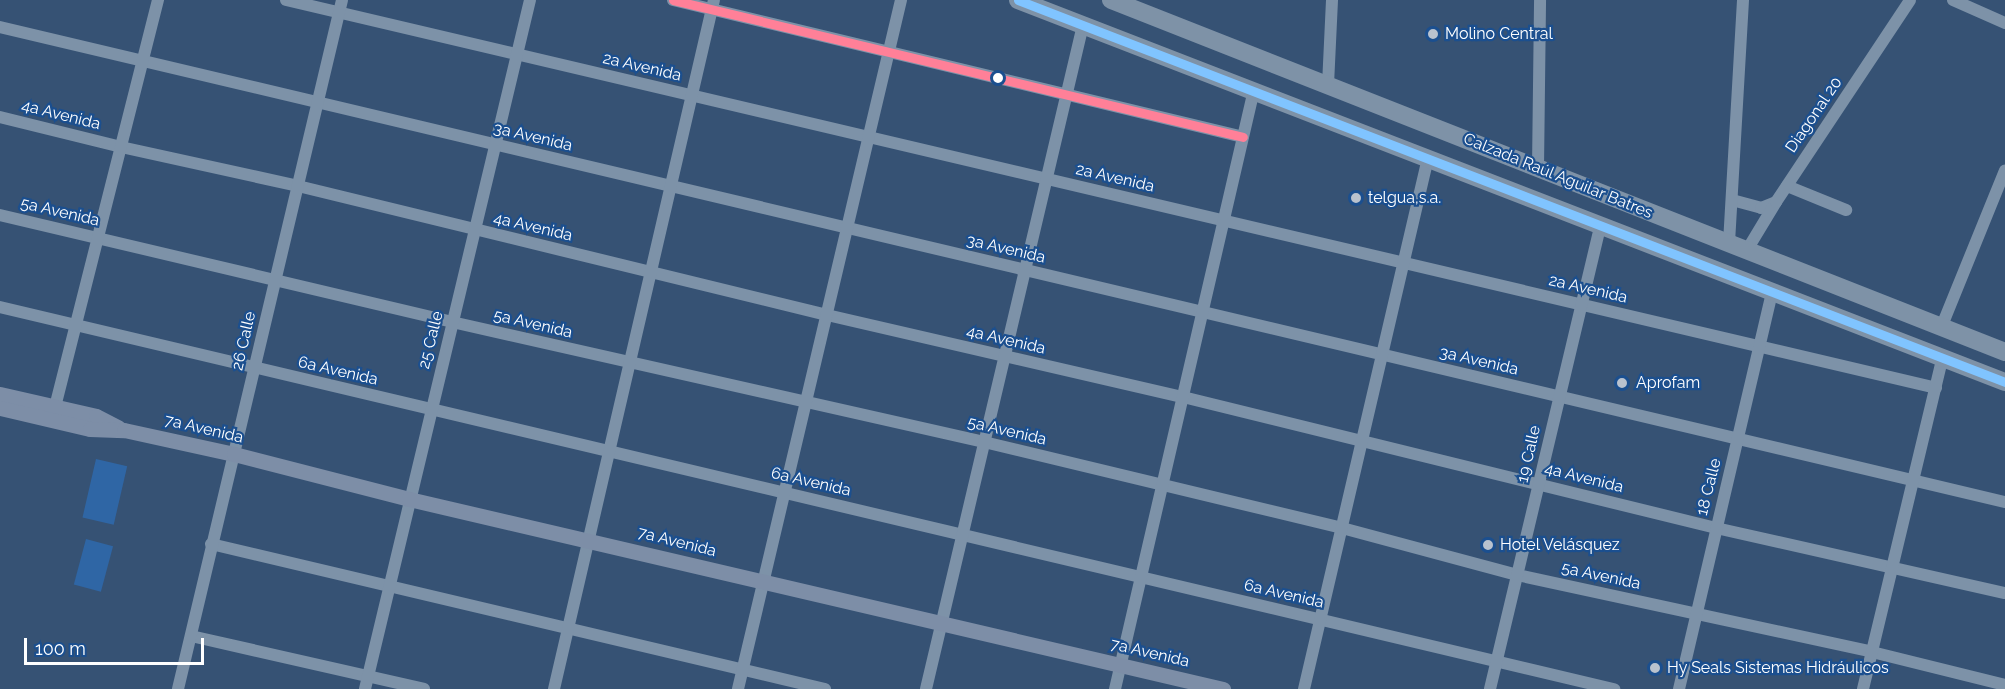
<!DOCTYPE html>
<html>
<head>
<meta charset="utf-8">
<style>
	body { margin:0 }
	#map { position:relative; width:2005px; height:689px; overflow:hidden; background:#365274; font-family:Raleway,sans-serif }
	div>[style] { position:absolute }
	.green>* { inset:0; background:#2f66a5; transform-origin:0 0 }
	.minor>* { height:12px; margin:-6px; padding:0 6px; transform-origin:6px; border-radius:6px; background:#7d92a8 }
	.major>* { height:15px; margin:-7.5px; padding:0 7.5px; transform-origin:7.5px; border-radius:7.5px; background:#7d8ea7 }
	.highway>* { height:18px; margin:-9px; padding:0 9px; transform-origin:9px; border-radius:9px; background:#7e92a7 }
	.bus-1>* { height:9px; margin:-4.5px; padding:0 4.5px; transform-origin:4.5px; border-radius:4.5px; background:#ff8098 }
	.bus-2>* { height:9px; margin:-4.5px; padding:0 4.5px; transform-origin:4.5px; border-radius:4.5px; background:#80c4ff }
	.dots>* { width:16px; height:16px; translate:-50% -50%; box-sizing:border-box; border:3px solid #1b4f8f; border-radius:50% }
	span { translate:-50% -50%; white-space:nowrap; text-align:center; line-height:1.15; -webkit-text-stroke:4.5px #1b4f8f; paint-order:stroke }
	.poi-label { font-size:16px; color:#fff }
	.left { translate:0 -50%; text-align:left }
	.street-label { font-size:16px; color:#fff }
	.scale { position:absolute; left:24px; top:638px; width:180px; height:27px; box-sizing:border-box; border:3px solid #fff; border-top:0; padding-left:8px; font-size:18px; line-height:21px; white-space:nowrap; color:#fff; -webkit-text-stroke:4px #1b4f8f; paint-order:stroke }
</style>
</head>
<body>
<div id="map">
	<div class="green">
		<div style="left:96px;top:459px;width:32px;height:60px;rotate:13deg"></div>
		<div style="left:86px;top:539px;width:28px;height:47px;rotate:15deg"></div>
	</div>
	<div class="minor">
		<div style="left:286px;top:0;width:1695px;rotate:13.23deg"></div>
		<div style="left:673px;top:0;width:586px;rotate:13.51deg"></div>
		<div style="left:1953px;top:0;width:57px;rotate:23.9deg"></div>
		<div style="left:0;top:27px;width:2060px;rotate:13.33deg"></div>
		<div style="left:1328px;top:85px;width:85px;rotate:-87.3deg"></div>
		<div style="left:0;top:117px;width:125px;rotate:13.9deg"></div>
		<div style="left:121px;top:147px;width:181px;rotate:12.4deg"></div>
		<div style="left:298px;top:186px;width:545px;rotate:13.7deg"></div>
		<div style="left:827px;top:315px;width:365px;rotate:13deg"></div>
		<div style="left:1183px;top:397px;width:549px;rotate:13.81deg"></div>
		<div style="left:1716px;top:528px;width:296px;rotate:12.7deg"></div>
		<div style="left:1538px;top:168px;width:168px;rotate:-89.3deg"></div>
		<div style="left:1787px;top:186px;width:64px;rotate:22.1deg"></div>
		<div style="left:1732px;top:200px;width:30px;rotate:15deg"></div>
		<div style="left:1761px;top:208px;width:16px;rotate:-22deg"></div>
		<div style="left:0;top:215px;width:464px;rotate:13.3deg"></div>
		<div style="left:452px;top:322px;width:545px;rotate:12.71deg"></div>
		<div style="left:984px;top:442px;width:368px;rotate:13.5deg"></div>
		<div style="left:1342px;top:528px;width:181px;rotate:15deg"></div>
		<div style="left:1517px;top:575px;width:363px;rotate:12.2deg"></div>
		<div style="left:1872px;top:652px;width:137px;rotate:13.9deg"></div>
		<div style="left:1729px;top:243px;width:243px;rotate:-86.7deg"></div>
		<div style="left:1747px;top:250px;width:56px;rotate:-58.9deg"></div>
		<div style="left:1776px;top:202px;width:242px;rotate:-56.4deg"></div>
		<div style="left:0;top:307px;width:1659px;rotate:13.32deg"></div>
		<div style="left:1941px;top:328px;width:170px;rotate:-67.9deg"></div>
		<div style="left:55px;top:407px;width:420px;rotate:-75.8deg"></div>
		<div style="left:211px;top:544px;width:631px;rotate:13.29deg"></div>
		<div style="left:191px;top:636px;width:239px;rotate:12.8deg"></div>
		<div style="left:178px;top:689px;width:708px;rotate:-76.61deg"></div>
		<div style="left:365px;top:689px;width:708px;rotate:-76.53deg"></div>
		<div style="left:554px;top:689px;width:707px;rotate:-76.93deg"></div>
		<div style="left:738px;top:689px;width:708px;rotate:-76.69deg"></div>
		<div style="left:926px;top:689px;width:682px;rotate:-76.7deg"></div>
		<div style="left:1115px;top:689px;width:615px;rotate:-76.94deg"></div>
		<div style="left:1304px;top:689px;width:545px;rotate:-76.86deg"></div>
		<div style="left:1490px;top:689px;width:476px;rotate:-76.6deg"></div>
		<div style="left:1679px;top:689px;width:408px;rotate:-76.8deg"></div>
		<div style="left:1863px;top:689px;width:342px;rotate:-76.5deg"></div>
	</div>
	<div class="major">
		<div style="left:0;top:394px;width:98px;rotate:12.9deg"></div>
		<div style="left:96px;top:416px;width:25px;rotate:27deg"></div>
		<div style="left:0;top:408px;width:92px;rotate:13.1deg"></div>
		<div style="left:90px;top:429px;width:34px;rotate:2deg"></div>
		<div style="left:124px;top:430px;width:113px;rotate:12.3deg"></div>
		<div style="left:234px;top:454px;width:181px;rotate:14.4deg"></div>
		<div style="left:409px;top:499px;width:836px;rotate:13.14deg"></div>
	</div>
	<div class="highway">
		<div style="left:1018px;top:0;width:1058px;rotate:21.16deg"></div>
		<div style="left:1111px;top:0;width:961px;rotate:21.49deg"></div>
	</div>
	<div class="bus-1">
		<div style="left:673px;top:0;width:586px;rotate:13.51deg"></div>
	</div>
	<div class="bus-2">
		<div style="left:1018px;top:0;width:1058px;rotate:21.16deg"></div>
	</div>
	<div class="dots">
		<div style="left:1433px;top:34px;background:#b9c2ce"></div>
		<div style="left:998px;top:78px;background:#fff"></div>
		<div style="left:1356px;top:198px;background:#b9c2ce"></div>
		<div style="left:1622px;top:383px;background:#b9c2ce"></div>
		<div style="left:1488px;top:545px;background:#b9c2ce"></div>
		<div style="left:1655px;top:668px;background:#b9c2ce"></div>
	</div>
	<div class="poi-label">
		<span class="left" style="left:1445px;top:34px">Molino Central</span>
		<span class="left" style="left:1368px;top:198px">telgua,s.a.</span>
		<span class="left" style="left:1636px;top:383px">Aprofam</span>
		<span class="left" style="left:1500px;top:545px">Hotel Velásquez</span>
		<span class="left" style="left:1667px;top:668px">Hy Seals Sistemas Hidráulicos</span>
	</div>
	<div class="street-label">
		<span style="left:642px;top:67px;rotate:13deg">2a Avenida</span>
		<span style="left:61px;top:115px;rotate:14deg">4a Avenida</span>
		<span style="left:1814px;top:115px;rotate:-56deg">Diagonal 20</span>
		<span style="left:533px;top:137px;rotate:13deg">3a Avenida</span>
		<span style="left:1558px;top:176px;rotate:22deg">Calzada Raúl Aguilar Batres</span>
		<span style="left:1115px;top:178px;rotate:13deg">2a Avenida</span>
		<span style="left:60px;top:212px;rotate:13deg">5a Avenida</span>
		<span style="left:533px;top:227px;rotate:13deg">4a Avenida</span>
		<span style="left:1006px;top:249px;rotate:13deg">3a Avenida</span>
		<span style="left:1588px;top:289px;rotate:13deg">2a Avenida</span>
		<span style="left:533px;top:324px;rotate:13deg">5a Avenida</span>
		<span style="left:431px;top:340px;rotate:-76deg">25 Calle</span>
		<span style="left:1006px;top:340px;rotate:13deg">4a Avenida</span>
		<span style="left:244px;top:341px;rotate:-77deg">26 Calle</span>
		<span style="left:1479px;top:361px;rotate:13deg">3a Avenida</span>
		<span style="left:338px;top:371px;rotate:13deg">6a Avenida</span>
		<span style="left:204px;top:429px;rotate:13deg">7a Avenida</span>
		<span style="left:1007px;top:431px;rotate:13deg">5a Avenida</span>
		<span style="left:1529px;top:454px;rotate:-77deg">19 Calle</span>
		<span style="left:1584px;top:478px;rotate:14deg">4a Avenida</span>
		<span style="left:811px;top:482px;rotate:13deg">6a Avenida</span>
		<span style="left:1709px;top:487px;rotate:-76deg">18 Calle</span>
		<span style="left:677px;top:542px;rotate:14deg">7a Avenida</span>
		<span style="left:1601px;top:576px;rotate:12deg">5a Avenida</span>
		<span style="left:1284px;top:594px;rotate:13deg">6a Avenida</span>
		<span style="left:1150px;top:653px;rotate:13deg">7a Avenida</span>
	</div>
	<div class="scale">100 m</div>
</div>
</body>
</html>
